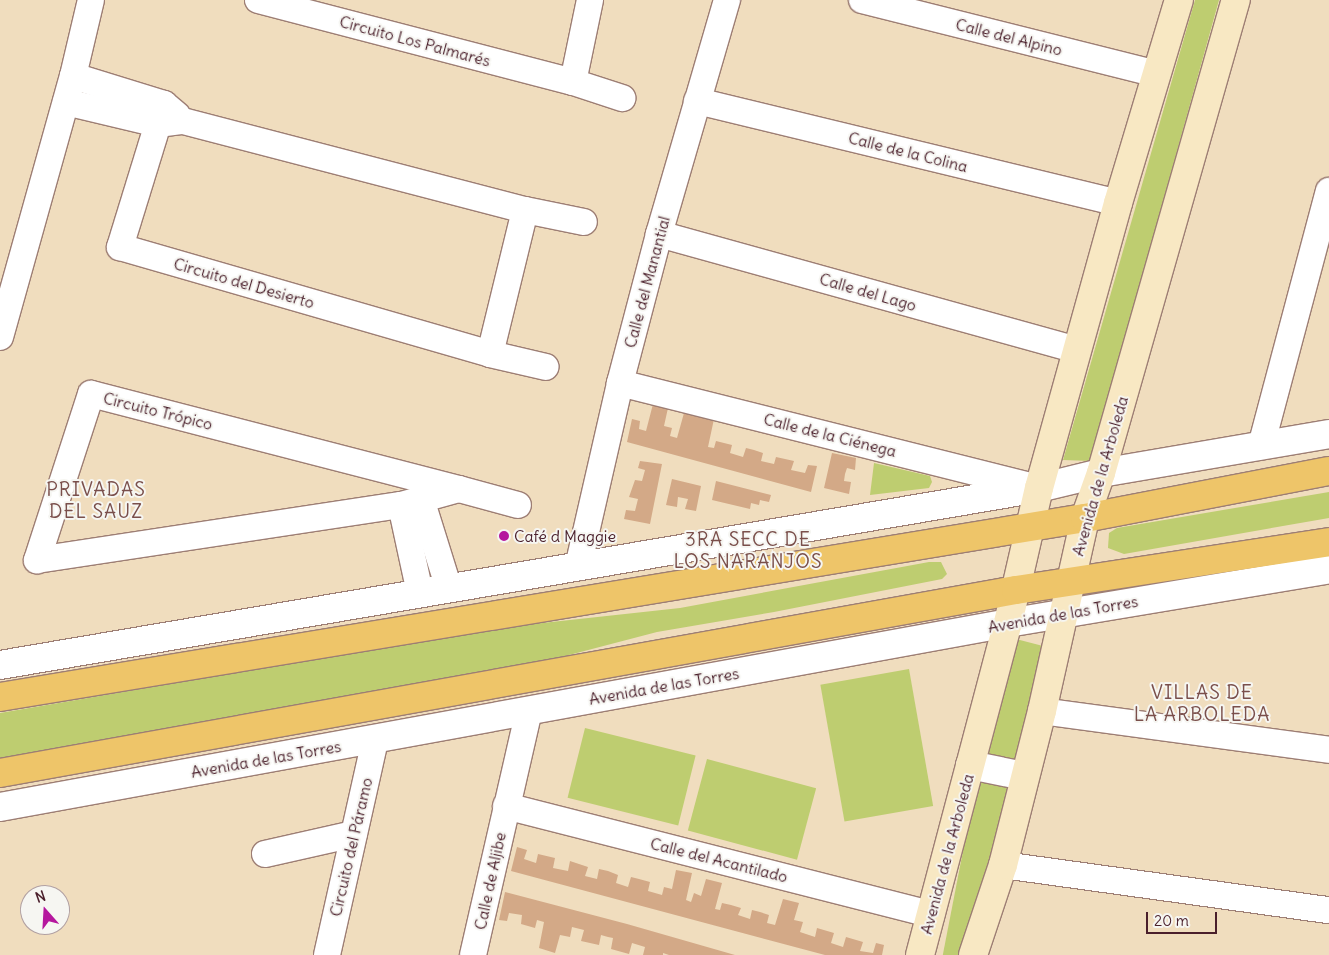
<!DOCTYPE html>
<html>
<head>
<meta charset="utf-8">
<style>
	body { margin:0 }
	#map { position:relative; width:1329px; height:955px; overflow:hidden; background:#f0ddbe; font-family:Delius,sans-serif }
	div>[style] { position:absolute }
	.green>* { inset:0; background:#becd70; transform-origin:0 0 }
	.building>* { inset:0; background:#d3a987 }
	.roads { filter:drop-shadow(1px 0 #9d7e74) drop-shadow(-1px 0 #9d7e74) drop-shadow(0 1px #9d7e74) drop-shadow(0 -1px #9d7e74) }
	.minor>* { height:26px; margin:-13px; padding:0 13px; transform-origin:13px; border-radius:13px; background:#fff }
	.tertiary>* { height:28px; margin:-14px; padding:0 14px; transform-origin:14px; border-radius:14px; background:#fff }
	.secondary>* { height:28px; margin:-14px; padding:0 14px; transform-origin:14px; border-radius:14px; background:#f8e8c3 }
	.primary>* { height:28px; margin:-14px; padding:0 14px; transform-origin:14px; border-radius:14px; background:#eec569 }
	.dots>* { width:14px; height:14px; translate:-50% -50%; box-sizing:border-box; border:2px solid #f6f6f2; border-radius:50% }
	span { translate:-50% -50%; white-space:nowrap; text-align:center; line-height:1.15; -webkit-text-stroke:4px #f6f6f2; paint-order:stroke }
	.street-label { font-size:16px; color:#4a1f2b }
	.poi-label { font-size:16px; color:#4a1f2b }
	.left { translate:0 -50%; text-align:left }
	.quarter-label { font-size:19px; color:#7a4f4b; letter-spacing:1px }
	.north { position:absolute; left:20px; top:885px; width:50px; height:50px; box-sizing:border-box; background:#f6f6f2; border:1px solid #b1a0a2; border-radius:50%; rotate:341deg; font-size:14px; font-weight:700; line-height:20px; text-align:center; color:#4a1f2b }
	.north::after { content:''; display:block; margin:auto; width:18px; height:22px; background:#b5179e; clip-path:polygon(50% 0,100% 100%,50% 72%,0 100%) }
	.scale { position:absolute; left:1146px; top:912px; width:71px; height:22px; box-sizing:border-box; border:2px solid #4a1f2b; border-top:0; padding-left:6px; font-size:15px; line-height:18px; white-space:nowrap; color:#4a1f2b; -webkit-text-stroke:4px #f6f6f2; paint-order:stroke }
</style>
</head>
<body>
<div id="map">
	<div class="green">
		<div style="clip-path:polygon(1195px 0,1219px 0,1091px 461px,1063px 460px)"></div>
		<div style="clip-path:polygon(874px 463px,930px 476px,932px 482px,929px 488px,870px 495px)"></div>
		<div style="clip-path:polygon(1329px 492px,1329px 518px,1124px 554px,1108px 548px,1109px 533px,1117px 528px)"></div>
		<div style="clip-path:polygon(929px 562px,941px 562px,947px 574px,942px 579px,774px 612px,657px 632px,527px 666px,0 763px,0 713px,496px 628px,680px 608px)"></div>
		<div style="clip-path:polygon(1016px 639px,1043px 646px,1016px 763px,983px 759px)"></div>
		<div style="left:909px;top:669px;width:139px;height:90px;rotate:80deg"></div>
		<div style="left:585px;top:728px;width:114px;height:72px;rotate:14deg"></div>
		<div style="left:707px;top:759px;width:113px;height:74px;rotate:15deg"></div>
		<div style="left:977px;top:779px;width:32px;height:183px;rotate:11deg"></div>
	</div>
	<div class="building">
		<div style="clip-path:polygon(653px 404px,668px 408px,664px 426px,672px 428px,670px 436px,677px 438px,684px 413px,714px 419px,708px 447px,714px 448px,716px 441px,732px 445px,730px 453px,743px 457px,746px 448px,754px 450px,763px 453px,761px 461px,774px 464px,776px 457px,794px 461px,791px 470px,805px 473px,808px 465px,817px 466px,811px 492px,627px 442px,632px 419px,640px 421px,639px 429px,646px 431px)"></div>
		<div style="clip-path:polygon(832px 453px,856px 458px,855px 470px,847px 468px,845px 474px,844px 481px,851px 482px,849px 494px,824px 488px)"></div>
		<div style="clip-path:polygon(640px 461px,662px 464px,650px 524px,624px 519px,626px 510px,635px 511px,638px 499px,629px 497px,635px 480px,642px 481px,645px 470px,638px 468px)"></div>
		<div style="clip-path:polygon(672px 479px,701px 486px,696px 511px,685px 509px,688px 499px,678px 497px,677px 507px,666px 505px)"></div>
		<div style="clip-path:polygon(716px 481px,771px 495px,769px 502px,760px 500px,759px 505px,751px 503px,750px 509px,712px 500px)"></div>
		<div style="clip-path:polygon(517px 847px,527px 850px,524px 859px,536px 863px,538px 854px,555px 858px,553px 868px,568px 871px,570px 861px,588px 867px,585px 876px,597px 879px,599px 869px,608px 871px,618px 875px,616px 883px,628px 887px,631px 877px,639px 879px,650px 882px,648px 891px,662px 895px,664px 887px,672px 889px,676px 870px,692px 873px,686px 900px,691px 902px,694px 893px,701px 896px,706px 879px,722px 883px,715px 909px,720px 910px,722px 903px,731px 905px,741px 908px,738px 915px,750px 919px,752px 910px,760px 912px,769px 915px,767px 923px,775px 925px,783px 899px,799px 903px,794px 920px,803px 922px,800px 932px,815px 937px,817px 928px,834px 933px,831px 943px,843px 947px,846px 937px,863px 942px,860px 951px,873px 953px,876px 943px,884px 945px,882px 955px,825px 955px,511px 871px)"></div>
		<div style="clip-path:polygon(505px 892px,627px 924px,735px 955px,669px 955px,663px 953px,663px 955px,643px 955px,645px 947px,632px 943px,629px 954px,611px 949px,613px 938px,608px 937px,601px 935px,599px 945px,581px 941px,584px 930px,572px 927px,570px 937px,560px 935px,555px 953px,539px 948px,544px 922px,537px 920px,535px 928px,521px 924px,522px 915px,509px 913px,507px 921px,499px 920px)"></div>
	</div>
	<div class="roads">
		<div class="minor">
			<div style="left:258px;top:0;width:325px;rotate:14.6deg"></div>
			<div style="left:573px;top:82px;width:52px;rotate:18.1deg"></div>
			<div style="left:862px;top:0;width:303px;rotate:14.1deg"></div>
			<div style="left:73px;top:76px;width:95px;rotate:17.1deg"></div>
			<div style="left:164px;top:104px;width:17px;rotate:40deg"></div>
			<div style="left:573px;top:82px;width:84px;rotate:-78.3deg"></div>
			<div style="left:697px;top:101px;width:433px;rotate:13.6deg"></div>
			<div style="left:66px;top:102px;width:95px;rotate:13.4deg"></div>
			<div style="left:158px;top:124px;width:25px;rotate:-7deg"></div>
			<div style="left:183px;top:121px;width:353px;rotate:14.6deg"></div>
			<div style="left:525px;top:210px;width:60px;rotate:11.5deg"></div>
			<div style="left:164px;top:104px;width:150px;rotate:107.1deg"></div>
			<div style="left:120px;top:247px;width:385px;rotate:16.1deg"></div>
			<div style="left:490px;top:354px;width:57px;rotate:13.1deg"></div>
			<div style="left:659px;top:234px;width:433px;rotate:15.5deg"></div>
			<div style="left:0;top:337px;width:271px;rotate:-74.4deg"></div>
			<div style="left:73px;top:76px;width:78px;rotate:-76.7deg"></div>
			<div style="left:490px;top:354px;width:148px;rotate:-76.3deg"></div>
			<div style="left:620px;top:383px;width:432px;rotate:14.1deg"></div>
			<div style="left:1261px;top:446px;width:264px;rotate:-75.1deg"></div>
			<div style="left:459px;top:489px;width:380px;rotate:-165.5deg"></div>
			<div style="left:91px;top:394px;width:175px;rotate:108deg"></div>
			<div style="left:37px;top:560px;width:368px;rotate:-8.6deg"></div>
			<div style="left:401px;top:505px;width:60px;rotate:-15.4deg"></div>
			<div style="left:459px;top:489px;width:61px;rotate:15.2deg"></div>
			<div style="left:421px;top:499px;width:94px;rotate:72.7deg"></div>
			<div style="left:401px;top:505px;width:90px;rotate:77.8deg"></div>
			<div style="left:578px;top:567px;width:189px;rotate:-77.1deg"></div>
			<div style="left:620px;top:383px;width:154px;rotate:-75.3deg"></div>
			<div style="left:659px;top:234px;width:244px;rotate:-73.8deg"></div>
			<div style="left:1042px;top:711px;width:290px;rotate:7.7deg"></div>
			<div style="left:506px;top:806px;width:439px;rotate:14.3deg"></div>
			<div style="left:265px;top:854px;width:91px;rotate:-12.7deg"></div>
			<div style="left:1003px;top:865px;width:329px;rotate:7.9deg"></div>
			<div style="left:327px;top:955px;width:220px;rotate:-77.4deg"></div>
			<div style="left:473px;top:955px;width:250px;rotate:-77.1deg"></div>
		</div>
		<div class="tertiary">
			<div style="left:0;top:665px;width:1054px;rotate:-9.67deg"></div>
			<div style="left:1039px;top:488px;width:64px;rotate:-13.6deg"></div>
			<div style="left:1101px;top:473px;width:231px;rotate:-9.7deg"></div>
			<div style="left:970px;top:765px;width:55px;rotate:11.5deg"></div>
			<div style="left:0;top:807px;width:1025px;rotate:-10.34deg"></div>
			<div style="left:1008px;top:623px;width:326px;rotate:-9.5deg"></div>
		</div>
		<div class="secondary">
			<div style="left:920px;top:955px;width:343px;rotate:-75.2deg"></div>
			<div style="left:1008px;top:623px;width:139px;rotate:-77.1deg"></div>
			<div style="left:1039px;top:488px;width:296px;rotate:-74.5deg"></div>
			<div style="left:1118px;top:203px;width:212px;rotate:-73.3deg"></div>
			<div style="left:973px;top:955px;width:95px;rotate:-71.6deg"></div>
			<div style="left:1003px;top:865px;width:159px;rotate:-75.8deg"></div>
			<div style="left:1042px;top:711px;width:198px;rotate:-77.4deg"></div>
			<div style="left:1085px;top:518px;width:48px;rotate:-70.4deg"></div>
			<div style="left:1101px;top:473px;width:492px;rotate:-74.1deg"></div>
		</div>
		<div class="primary">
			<div style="left:0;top:697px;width:1100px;rotate:-9.37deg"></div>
			<div style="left:1085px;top:518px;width:248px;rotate:-10.9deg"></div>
			<div style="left:0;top:773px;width:1032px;rotate:-10.21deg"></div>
			<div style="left:1016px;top:590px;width:317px;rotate:-8.7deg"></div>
		</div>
	</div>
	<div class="dots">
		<div style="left:504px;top:536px;background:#b5179e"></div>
	</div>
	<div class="street-label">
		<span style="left:1009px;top:37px;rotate:14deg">Calle del Alpino</span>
		<span style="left:415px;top:41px;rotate:15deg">Circuito Los Palmarés</span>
		<span style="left:908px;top:152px;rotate:14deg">Calle de la Colina</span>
		<span style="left:647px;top:282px;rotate:-75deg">Calle del Manantial</span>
		<span style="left:244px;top:283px;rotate:16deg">Circuito del Desierto</span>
		<span style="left:868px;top:292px;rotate:16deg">Calle del Lago</span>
		<span style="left:158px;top:411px;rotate:14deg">Circuito Trópico</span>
		<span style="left:830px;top:435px;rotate:14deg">Calle de la Ciénega</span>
		<span style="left:1100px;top:476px;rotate:-74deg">Avenida de la Arboleda</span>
		<span style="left:1063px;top:614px;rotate:-10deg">Avenida de las Torres</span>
		<span style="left:664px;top:686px;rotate:-10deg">Avenida de las Torres</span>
		<span style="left:266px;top:759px;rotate:-10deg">Avenida de las Torres</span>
		<span style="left:351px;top:847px;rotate:-77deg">Circuito del Páramo</span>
		<span style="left:947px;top:854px;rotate:-75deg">Avenida de la Arboleda</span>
		<span style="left:719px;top:860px;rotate:14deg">Calle del Acantilado</span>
		<span style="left:490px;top:881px;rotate:-78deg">Calle de Aljibe</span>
	</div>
	<div class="poi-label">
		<span class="left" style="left:514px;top:536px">Café d Maggie</span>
	</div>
	<div class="quarter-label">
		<span style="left:96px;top:501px">PRIVADAS<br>DEL SAUZ</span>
		<span style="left:748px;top:551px">3RA SECC DE<br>LOS NARANJOS</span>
		<span style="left:1202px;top:704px">VILLAS DE<br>LA ARBOLEDA</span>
	</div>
	<div class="north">N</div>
	<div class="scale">20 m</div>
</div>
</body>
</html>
